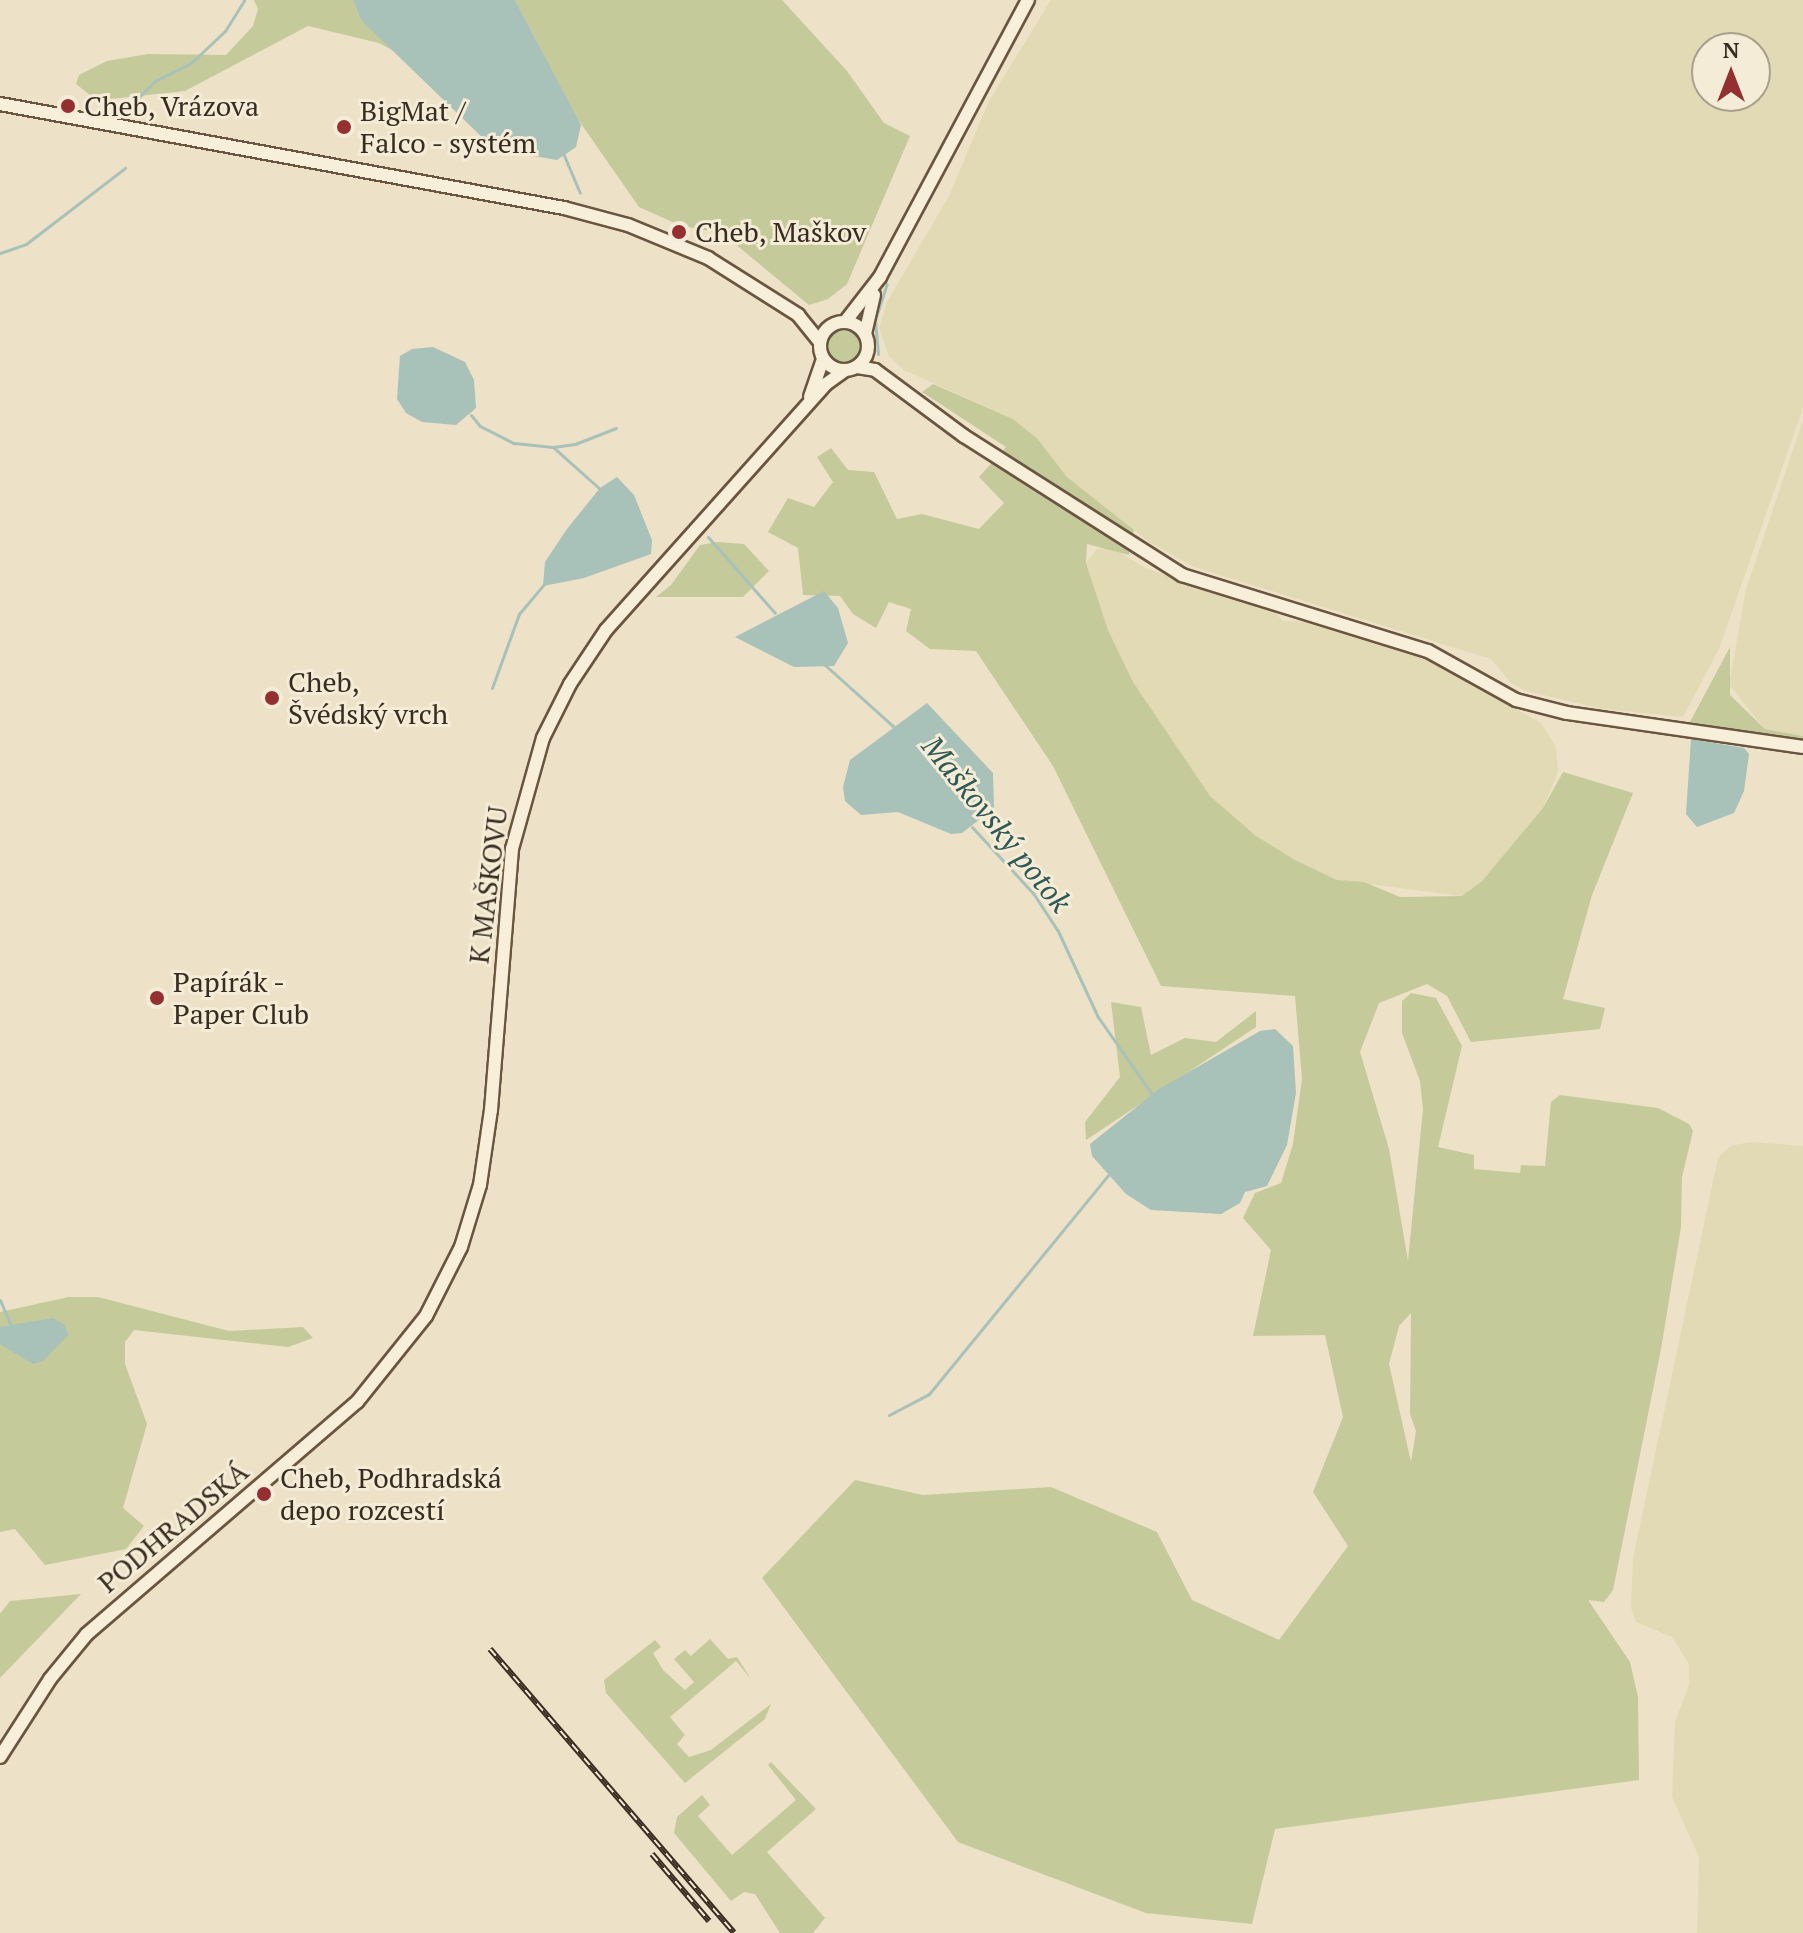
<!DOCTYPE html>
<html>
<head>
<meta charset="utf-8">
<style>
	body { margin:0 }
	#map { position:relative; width:1803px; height:1933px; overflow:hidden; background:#ede1c7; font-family:"PT Serif",serif }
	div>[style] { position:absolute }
	.farmland>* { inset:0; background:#e2dab5 }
	.green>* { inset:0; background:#c5ca9b }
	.round { border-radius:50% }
	.water>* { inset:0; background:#a8c1b9 }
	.stream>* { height:3px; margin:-1.5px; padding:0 1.5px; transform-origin:1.5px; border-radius:1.5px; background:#a8c1b9 }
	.roads { filter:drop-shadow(2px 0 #6a5540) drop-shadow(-2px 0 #6a5540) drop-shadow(0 2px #6a5540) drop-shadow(0 -2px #6a5540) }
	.secondary>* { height:12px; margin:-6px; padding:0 6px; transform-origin:6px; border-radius:6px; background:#f8efda }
	.secondary>.ring { margin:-6px; padding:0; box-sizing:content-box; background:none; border:12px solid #f8efda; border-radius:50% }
	.rail>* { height:6px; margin-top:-3px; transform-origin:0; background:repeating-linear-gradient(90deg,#f4ecd6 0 9px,#392c20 0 18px); box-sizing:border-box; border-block:2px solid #392c20 }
	.dots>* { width:22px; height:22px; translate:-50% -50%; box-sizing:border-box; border:4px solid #f4ecd6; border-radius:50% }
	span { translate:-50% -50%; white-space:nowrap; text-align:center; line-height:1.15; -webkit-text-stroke:6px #f4ecd6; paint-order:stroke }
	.poi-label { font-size:28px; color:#392c20 }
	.left { translate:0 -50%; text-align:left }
	.street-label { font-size:28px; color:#392c20 }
	.water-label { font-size:30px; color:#305855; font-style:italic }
	.north { position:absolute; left:1691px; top:32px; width:80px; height:80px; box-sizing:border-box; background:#f4ecd6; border:2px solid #a99f8d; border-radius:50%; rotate:0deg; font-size:22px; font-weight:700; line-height:32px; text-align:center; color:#392c20 }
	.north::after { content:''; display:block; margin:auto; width:28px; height:36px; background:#943031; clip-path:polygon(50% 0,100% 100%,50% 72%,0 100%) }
</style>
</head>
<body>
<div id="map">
	<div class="farmland">
		<div style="clip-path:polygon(evenodd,1051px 0,1803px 0,1803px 408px,1719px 649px,1683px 717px,1603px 709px,1526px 691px,1511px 683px,1491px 659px,1194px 567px,1149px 542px,1067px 477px,1037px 438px,1013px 419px,904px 370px,889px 356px,879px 328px,887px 302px,949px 196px,989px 101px,1051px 0,1707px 48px,1755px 48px,1755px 96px,1707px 96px,1707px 48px)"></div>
		<div style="clip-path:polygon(1803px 420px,1803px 736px,1765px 729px,1729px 685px,1746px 589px)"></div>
		<div style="clip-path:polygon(1113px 548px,1145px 568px,1274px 611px,1283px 621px,1315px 622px,1420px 655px,1541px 723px,1556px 747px,1558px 772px,1543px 808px,1482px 881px,1462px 896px,1337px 880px,1295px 860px,1256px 836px,1210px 797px,1133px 682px,1108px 630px,1086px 563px,1097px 549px)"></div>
		<div style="clip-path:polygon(1751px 1142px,1803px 1146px,1803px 1933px,1697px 1933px,1699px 1857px,1672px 1797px,1675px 1722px,1689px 1685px,1689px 1664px,1672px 1637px,1636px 1622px,1631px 1608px,1633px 1558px,1718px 1158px,1730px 1146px)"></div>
	</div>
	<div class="green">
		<div style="clip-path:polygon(254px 0,353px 0,361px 20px,405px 57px,379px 43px,308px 26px,185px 91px,110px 99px,90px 95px,76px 84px,79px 75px,107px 61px,148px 54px,226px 55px,253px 26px,258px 9px)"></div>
		<div style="clip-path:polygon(515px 0,782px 0,847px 71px,884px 123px,910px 136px,847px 284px,828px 299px,809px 305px,723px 234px,679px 225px,639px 207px,577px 118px)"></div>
		<div class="round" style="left:828px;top:330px;width:32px;height:32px"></div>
		<div style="clip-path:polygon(evenodd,933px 384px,1013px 419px,1037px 438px,1067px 477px,1134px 530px,1129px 555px,1087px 544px,1086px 563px,1108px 630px,1133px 682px,1210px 796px,1256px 836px,1295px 860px,1337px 880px,1364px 882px,1400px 897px,1462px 896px,1482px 881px,1543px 808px,1563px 772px,1633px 793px,1592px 895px,1563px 999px,1605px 1008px,1600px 1029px,1471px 1042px,1447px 996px,1427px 984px,1379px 1003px,1360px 1052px,1389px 1149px,1408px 1261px,1423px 1109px,1420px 1081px,1402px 1033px,1402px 1001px,1411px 993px,1436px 998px,1462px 1046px,1438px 1147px,1474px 1155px,1474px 1169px,1520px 1173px,1521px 1165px,1545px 1166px,1551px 1102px,1560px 1095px,1658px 1108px,1689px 1124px,1693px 1131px,1682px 1177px,1681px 1227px,1661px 1349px,1613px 1590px,1604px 1602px,1588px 1600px,1630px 1662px,1638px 1697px,1639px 1780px,1275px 1829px,1252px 1924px,1146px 1913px,958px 1842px,762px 1578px,855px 1480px,923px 1495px,1051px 1487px,1157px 1532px,1192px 1600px,1279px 1640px,1348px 1546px,1313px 1492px,1343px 1417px,1325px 1335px,1253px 1336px,1271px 1250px,1243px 1218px,1255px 1193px,1281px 1183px,1293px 1144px,1302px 1079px,1295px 996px,1161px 986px,1053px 766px,976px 651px,930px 649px,906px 631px,911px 609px,889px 602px,876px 628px,853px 614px,840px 596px,803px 595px,798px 548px,768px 532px,788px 498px,814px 507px,833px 482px,817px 457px,831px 448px,848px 470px,874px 472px,897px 519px,922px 514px,979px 529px,1004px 503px,979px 477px,1006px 447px,922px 392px,933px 384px,1411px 1313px,1410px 1414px,1416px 1431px,1411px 1462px,1389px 1364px,1399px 1326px,1411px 1313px)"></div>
		<div style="clip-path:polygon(718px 542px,744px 544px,769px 571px,743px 597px,656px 597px,671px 585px,700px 545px)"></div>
		<div style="clip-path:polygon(1730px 647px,1730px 695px,1765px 729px,1803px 736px,1803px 741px,1690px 722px)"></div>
		<div style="clip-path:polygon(1111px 1002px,1141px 1007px,1151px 1055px,1185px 1038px,1216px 1042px,1256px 1011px,1256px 1027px,1086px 1140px,1085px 1122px,1120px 1077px)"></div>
		<div style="clip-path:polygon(69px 1297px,98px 1297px,229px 1331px,303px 1327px,313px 1338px,288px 1347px,134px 1330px,125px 1342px,125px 1364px,147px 1424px,123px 1508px,144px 1526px,126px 1549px,45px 1565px,15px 1529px,0 1532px,0 1312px)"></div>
		<div style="clip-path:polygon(81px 1594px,0 1678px,0 1614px,10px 1601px)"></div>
		<div style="clip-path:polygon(710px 1639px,728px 1659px,737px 1657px,751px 1679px,736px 1661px,670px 1717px,685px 1735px,677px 1744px,689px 1757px,711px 1750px,771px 1704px,765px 1719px,685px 1783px,606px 1693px,604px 1680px,655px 1640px,661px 1647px,653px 1653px,663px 1670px,685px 1690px,694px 1682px,674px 1659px,685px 1650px,691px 1656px)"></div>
		<div style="clip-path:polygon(771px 1762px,816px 1809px,767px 1852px,825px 1918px,813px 1933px,780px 1933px,755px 1894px,744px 1892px,731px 1901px,674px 1833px,677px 1817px,702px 1795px,710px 1805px,698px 1816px,732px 1855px,796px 1800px,768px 1765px)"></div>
	</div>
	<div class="water">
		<div style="clip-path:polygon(353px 0,515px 0,581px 125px,576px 147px,557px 160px,510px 152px,487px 142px,361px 20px)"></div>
		<div style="clip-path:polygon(433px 347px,465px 362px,474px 380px,476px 408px,456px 425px,422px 422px,406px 413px,397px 399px,400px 356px,412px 349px)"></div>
		<div style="clip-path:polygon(617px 477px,634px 495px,652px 540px,651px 554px,584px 578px,543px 586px,545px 562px,567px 529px,600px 488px)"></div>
		<div style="clip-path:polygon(824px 591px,838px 608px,848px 643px,834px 666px,794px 667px,735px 637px)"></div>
		<div style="clip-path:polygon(927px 703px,993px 773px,994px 808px,962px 833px,951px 834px,898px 812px,861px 815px,845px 801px,843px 787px,850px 760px)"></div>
		<div style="clip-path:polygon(1691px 739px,1744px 748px,1749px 754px,1744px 791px,1734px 813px,1697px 827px,1686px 814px)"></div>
		<div style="clip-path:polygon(1275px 1029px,1293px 1046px,1296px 1093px,1287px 1145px,1267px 1186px,1245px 1192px,1240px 1203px,1221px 1214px,1151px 1210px,1126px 1194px,1092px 1156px,1090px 1144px,1159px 1089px,1260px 1031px)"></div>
		<div style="clip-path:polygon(53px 1318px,65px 1325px,68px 1335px,43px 1361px,33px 1364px,0 1344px,0 1327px)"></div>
	</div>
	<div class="stream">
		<div style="left:131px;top:105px;width:34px;rotate:-45deg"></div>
		<div style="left:155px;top:81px;width:40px;rotate:-26.6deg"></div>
		<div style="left:191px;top:63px;width:47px;rotate:-43.3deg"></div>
		<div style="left:225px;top:31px;width:36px;rotate:-58deg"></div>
		<div style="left:563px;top:153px;width:43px;rotate:67deg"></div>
		<div style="left:0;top:253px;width:28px;rotate:-19deg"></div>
		<div style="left:26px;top:244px;width:125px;rotate:-37.5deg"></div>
		<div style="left:878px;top:354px;width:34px;rotate:-95deg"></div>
		<div style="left:875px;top:320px;width:38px;rotate:-72deg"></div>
		<div style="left:471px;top:415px;width:14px;rotate:51deg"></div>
		<div style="left:480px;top:426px;width:38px;rotate:27deg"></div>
		<div style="left:514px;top:443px;width:39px;rotate:6deg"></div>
		<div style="left:600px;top:489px;width:63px;rotate:-138.2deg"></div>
		<div style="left:553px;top:447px;width:22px;rotate:-8deg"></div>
		<div style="left:575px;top:444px;width:44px;rotate:-21.3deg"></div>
		<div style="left:708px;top:537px;width:101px;rotate:48.6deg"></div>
		<div style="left:825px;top:665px;width:96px;rotate:42deg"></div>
		<div style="left:492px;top:688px;width:79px;rotate:-70deg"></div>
		<div style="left:519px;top:614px;width:38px;rotate:-50deg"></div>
		<div style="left:972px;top:827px;width:90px;rotate:47.3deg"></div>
		<div style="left:1033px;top:893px;width:45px;rotate:56.7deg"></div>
		<div style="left:1058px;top:931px;width:95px;rotate:65.1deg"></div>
		<div style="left:1098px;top:1017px;width:98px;rotate:55deg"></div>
		<div style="left:0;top:1300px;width:30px;rotate:67deg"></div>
		<div style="left:889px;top:1415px;width:45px;rotate:-27.7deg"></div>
		<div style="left:929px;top:1394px;width:287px;rotate:-50.7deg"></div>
	</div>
	<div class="roads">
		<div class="secondary">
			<div style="left:0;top:104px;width:574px;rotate:10.45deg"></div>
			<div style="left:564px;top:208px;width:66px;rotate:14.9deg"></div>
			<div style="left:628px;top:225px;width:87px;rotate:22.4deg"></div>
			<div style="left:708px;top:258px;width:107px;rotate:32.3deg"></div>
			<div style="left:798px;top:315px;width:35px;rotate:51deg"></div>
			<div class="ring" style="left:820px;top:322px;width:36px;height:36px"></div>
			<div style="left:845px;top:322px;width:57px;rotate:-52.1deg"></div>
			<div style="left:880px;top:277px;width:314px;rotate:-61.9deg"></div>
			<div style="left:865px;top:334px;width:40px;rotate:-77deg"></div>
			<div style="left:857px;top:367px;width:18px;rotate:9deg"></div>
			<div style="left:875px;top:370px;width:111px;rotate:36.6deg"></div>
			<div style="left:964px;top:436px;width:259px;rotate:32.5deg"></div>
			<div style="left:1182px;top:575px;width:257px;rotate:17.2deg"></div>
			<div style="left:1428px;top:651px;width:101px;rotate:29.1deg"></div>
			<div style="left:1516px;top:700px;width:53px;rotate:14.3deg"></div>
			<div style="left:1567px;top:713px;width:238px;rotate:8.2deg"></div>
			<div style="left:810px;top:397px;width:40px;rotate:-71.1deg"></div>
			<div style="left:0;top:1757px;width:93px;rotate:-57.3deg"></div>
			<div style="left:50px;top:1679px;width:58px;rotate:-50.6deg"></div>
			<div style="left:87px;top:1634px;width:356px;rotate:-40.7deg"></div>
			<div style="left:357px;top:1402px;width:110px;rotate:-51.3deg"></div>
			<div style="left:426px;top:1316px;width:77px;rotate:-63.1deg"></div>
			<div style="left:461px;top:1247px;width:65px;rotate:-73deg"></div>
			<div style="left:480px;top:1185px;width:76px;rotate:-81.7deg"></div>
			<div style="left:491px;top:1110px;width:262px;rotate:-85.4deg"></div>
			<div style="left:512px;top:849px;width:115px;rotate:-74.4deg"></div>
			<div style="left:543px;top:738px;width:60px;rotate:-63.4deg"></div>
			<div style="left:570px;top:684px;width:65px;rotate:-56.3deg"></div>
			<div style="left:606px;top:630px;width:330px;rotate:-48.2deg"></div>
			<div style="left:826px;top:384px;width:22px;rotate:-36deg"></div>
		</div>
	</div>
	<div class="rail">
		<div style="left:490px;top:1649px;width:374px;rotate:49.3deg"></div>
		<div style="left:652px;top:1854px;width:88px;rotate:49.6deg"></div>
	</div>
	<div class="dots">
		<div style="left:68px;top:106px;background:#943031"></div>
		<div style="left:344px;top:127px;background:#943031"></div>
		<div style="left:679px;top:232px;background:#943031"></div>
		<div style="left:272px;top:698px;background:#943031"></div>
		<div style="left:157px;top:998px;background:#943031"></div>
		<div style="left:264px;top:1494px;background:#943031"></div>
	</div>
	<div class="poi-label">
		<span class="left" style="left:84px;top:106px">Cheb, Vrázova</span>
		<span class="left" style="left:360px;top:127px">BigMat /<br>Falco - systém</span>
		<span class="left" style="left:695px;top:232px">Cheb, Maškov</span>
		<span class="left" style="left:288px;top:698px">Cheb,<br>Švédský vrch</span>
		<span class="left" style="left:173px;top:998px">Papírák -<br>Paper Club</span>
		<span class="left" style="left:280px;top:1494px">Cheb, Podhradská<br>depo rozcestí</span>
	</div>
	<div class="street-label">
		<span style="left:488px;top:885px;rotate:-83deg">K MAŠKOVU</span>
		<span style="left:173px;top:1527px;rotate:-40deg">PODHRADSKÁ</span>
	</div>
	<div class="water-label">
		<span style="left:997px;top:824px;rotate:51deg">Maškovský potok</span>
	</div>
	<div class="north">N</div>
</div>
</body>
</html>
